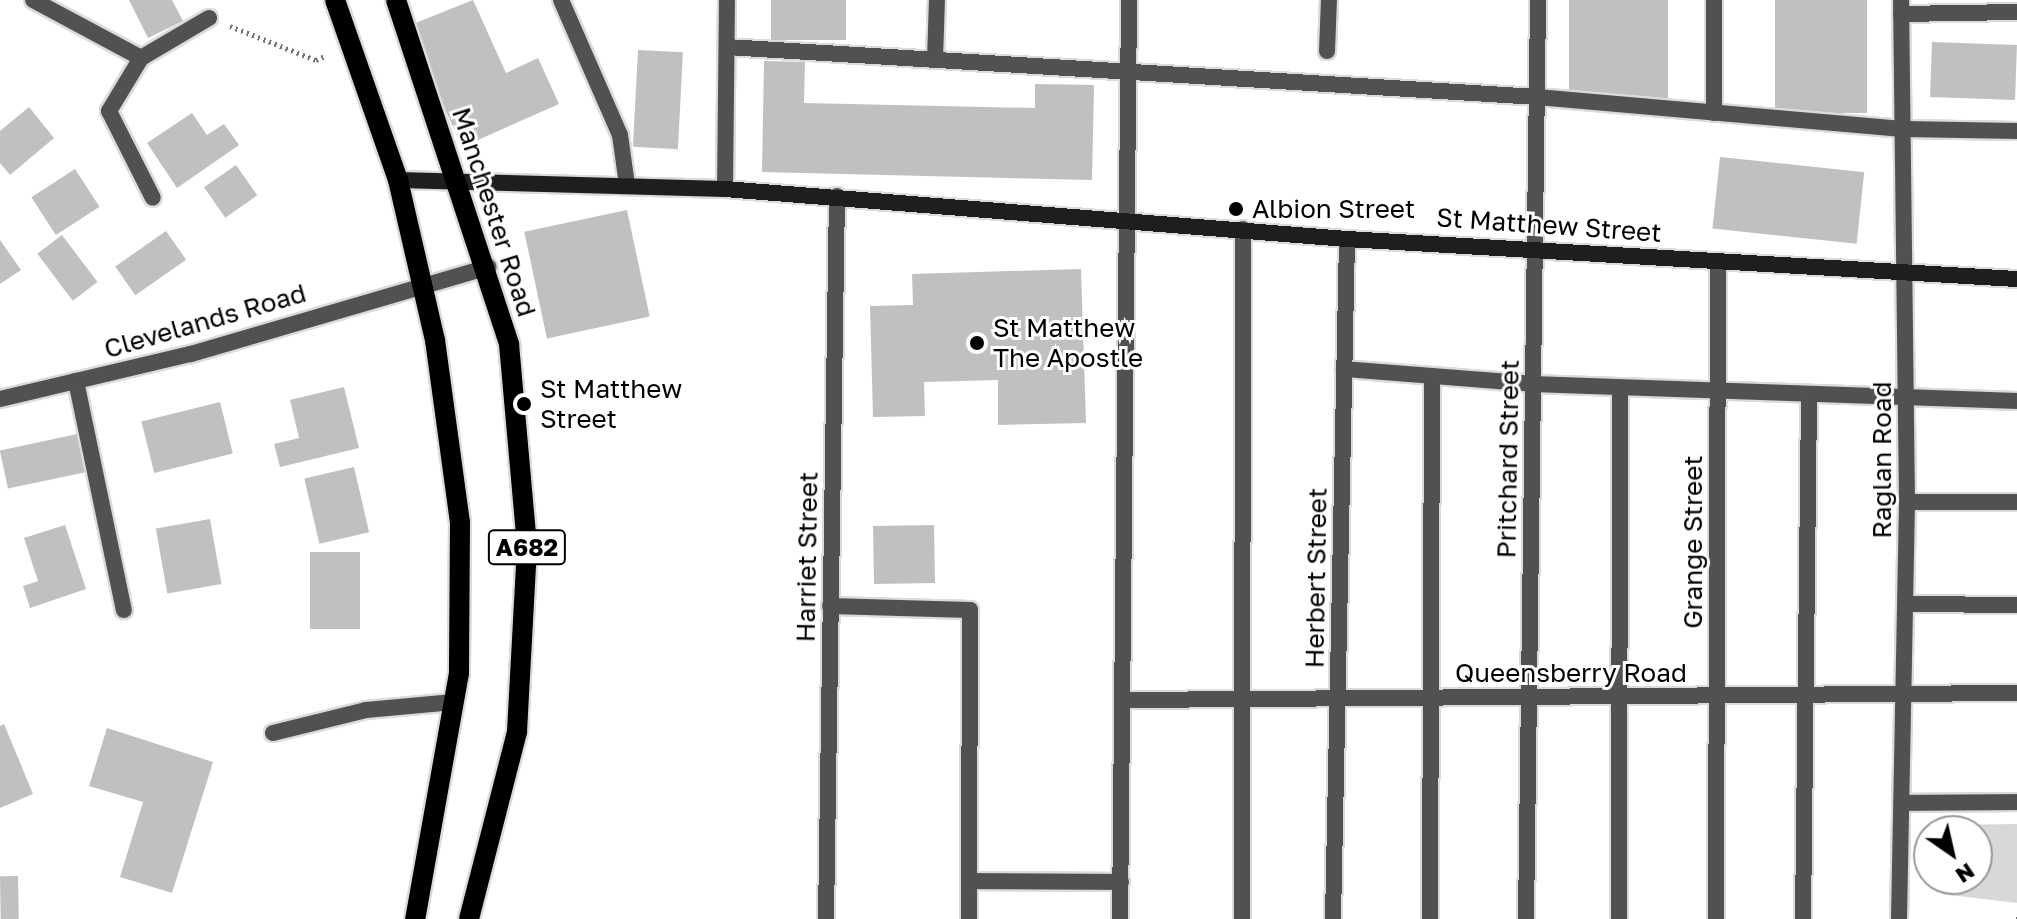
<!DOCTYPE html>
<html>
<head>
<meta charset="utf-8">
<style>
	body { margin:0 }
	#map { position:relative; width:2017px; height:919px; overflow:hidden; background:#fff; font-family:"Golos Text",sans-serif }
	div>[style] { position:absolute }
	.green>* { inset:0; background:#d8d8d8 }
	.building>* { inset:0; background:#c0c0c0; transform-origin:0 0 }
	.path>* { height:5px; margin-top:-2.5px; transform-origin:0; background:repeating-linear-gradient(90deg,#737373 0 2px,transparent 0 6px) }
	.roads { filter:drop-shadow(2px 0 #dbdbdb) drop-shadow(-2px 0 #dbdbdb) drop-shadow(0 2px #dbdbdb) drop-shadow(0 -2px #dbdbdb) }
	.lane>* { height:16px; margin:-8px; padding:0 8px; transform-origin:8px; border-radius:8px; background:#515151 }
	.street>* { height:16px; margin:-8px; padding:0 8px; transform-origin:8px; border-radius:8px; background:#515151 }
	.secondary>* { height:16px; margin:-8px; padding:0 8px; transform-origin:8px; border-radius:8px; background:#1e1e1e }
	.primary>* { height:20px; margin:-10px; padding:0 10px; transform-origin:10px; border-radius:10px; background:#000 }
	.dots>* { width:22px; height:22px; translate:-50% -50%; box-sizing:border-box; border:4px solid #fff; border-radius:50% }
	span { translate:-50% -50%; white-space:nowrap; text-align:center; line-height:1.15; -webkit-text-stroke:6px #fff; paint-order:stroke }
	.shield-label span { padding:2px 6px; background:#fff; border:2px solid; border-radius:6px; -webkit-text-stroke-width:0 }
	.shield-label { font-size:24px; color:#000; font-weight:700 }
	.poi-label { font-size:26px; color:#000 }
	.left { translate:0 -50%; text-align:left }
	.street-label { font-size:26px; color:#000 }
	.north { position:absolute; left:1913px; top:815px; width:80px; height:80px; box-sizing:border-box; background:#fff; border:2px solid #999; border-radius:50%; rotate:146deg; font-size:22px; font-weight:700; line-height:32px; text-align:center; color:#000 }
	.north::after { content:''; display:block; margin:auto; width:28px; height:36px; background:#000; clip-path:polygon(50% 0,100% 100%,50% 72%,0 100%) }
</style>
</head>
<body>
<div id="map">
	<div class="green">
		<div style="clip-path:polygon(2017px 824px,2017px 903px,1942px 894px,1941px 879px,1977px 879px,1977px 831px,1938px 831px,1937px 825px)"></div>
	</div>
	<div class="building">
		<div style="clip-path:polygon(129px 0,172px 0,183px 21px,148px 38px)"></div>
		<div style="clip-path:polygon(473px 0,506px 73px,538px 58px,559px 104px,462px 147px,408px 26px)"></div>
		<div style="left:771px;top:0;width:75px;height:40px"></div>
		<div style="left:1569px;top:0;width:99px;height:98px"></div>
		<div style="left:1775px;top:0;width:92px;height:113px"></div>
		<div style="left:1932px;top:42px;width:85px;height:55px;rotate:2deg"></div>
		<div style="left:638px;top:50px;width:45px;height:97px;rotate:3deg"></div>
		<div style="clip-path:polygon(764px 61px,805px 62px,804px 103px,1035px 108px,1035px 84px,1094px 85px,1092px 180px,762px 172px)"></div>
		<div style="clip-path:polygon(29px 107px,54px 138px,10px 175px,0 163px,0 131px)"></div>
		<div style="clip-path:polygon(192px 113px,207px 135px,224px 124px,239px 145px,177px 188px,147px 143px)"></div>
		<div style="left:1720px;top:157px;width:145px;height:72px;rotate:6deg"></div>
		<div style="left:236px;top:165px;width:37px;height:39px;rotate:55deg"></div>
		<div style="left:75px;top:169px;width:45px;height:52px;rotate:57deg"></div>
		<div style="left:627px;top:210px;width:109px;height:105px;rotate:78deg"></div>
		<div style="left:166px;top:231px;width:35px;height:62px;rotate:55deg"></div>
		<div style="left:62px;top:235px;width:59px;height:31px;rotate:53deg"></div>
		<div style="clip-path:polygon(0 240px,21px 270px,0 284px)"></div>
		<div style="clip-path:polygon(1081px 269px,1086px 423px,998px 425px,998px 380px,924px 382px,925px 416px,873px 417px,870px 306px,913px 305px,912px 274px)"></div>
		<div style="clip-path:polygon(344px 387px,359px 448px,280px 467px,274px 444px,299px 438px,290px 400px)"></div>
		<div style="left:220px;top:402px;width:53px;height:81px;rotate:76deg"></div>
		<div style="left:82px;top:433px;width:39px;height:84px;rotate:78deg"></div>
		<div style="left:354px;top:467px;width:67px;height:51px;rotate:77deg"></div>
		<div style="left:210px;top:519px;width:66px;height:55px;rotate:80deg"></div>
		<div style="clip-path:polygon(65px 525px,86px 589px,30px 608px,23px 586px,38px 581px,24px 538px)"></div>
		<div style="left:934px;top:525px;width:58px;height:61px;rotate:89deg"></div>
		<div style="left:310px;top:552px;width:50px;height:77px"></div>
		<div style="clip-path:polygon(4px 724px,33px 794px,0 808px,0 726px)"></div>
		<div style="clip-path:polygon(107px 728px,213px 762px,172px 893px,120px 877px,143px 802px,89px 786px)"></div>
		<div style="left:18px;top:876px;width:43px;height:18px;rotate:89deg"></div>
	</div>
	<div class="path">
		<div style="left:230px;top:26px;width:92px;rotate:21.6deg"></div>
		<div style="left:316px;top:60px;width:10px;rotate:-24deg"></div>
		<div style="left:2016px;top:919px;width:1px"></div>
	</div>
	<div class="roads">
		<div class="lane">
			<div style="left:561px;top:0;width:147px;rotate:66.4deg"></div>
			<div style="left:620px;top:135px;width:50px;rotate:82deg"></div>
			<div style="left:727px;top:47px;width:812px;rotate:3.53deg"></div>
			<div style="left:1537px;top:97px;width:367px;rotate:5deg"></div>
			<div style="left:1903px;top:129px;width:114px;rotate:1deg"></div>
			<div style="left:1327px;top:51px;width:51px;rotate:-87.8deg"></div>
			<div style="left:935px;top:59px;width:59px;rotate:-88.1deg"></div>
			<div style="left:1714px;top:113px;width:113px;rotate:-90deg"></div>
			<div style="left:1344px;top:369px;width:190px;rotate:4.5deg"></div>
			<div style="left:1533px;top:384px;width:484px;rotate:2deg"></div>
			<div style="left:1906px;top:604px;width:111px;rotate:0.5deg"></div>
			<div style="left:830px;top:606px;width:140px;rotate:1.6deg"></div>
			<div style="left:970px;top:610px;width:309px;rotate:90.2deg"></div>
			<div style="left:273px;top:733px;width:96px;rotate:-13.9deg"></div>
			<div style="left:366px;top:710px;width:88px;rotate:-5.2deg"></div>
			<div style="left:1902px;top:803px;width:115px;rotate:-0.5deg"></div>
			<div style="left:969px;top:881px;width:152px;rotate:0.4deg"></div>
			<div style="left:1242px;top:919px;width:690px;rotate:-89.92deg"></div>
			<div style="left:1430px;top:919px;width:543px;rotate:-89.79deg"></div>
			<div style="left:1619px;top:919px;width:531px;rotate:-89.89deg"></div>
			<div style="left:1803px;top:919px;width:523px;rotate:-89.34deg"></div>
		</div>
		<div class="street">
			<div style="left:33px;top:0;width:123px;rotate:28.2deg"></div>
			<div style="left:1901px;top:14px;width:116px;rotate:-1deg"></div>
			<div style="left:141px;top:58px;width:62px;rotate:121.1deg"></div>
			<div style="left:109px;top:111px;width:97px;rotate:63.2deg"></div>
			<div style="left:141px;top:58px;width:79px;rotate:-30.5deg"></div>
			<div style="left:725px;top:189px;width:189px;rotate:-89.4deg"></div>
			<div style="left:76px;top:381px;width:234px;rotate:78.2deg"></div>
			<div style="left:0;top:399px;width:196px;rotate:-13.3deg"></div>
			<div style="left:191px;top:354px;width:310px;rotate:-16.3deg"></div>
			<div style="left:1907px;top:502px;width:110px"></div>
			<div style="left:1125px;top:700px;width:892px;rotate:-0.45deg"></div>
			<div style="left:826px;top:919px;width:723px;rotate:-89.13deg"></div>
			<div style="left:1120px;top:919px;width:919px;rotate:-89.44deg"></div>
			<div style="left:1333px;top:919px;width:680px;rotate:-88.82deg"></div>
			<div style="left:1526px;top:919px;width:919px;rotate:-89.25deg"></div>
			<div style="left:1716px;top:919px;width:658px;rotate:-89.83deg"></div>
			<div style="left:1899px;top:919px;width:417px;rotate:-88.9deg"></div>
			<div style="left:1907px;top:502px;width:502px;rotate:-90.68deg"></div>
		</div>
		<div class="secondary">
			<div style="left:398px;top:180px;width:327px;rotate:1.6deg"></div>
			<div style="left:725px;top:189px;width:624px;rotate:4.6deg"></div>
			<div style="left:1347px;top:239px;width:671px;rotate:3.42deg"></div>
		</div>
		<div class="primary">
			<div style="left:335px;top:0;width:191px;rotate:70.7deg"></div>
			<div style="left:398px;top:180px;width:164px;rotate:77deg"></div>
			<div style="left:435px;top:340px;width:185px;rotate:82.2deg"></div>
			<div style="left:460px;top:523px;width:150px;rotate:90.4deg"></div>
			<div style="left:459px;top:673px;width:250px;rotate:100.1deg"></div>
			<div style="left:396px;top:0;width:362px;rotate:71.8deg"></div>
			<div style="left:509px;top:344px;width:204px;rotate:84.9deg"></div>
			<div style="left:527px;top:547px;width:185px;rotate:93.1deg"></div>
			<div style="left:517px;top:732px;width:193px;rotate:104.4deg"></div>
		</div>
	</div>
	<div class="dots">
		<div style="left:1236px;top:209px;background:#000"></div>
		<div style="left:977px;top:343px;background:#000"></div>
		<div style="left:524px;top:404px;background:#000"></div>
	</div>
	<div class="shield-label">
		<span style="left:527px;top:547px">A682</span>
	</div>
	<div class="poi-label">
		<span class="left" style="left:1252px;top:209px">Albion Street</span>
		<span class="left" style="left:993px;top:343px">St Matthew<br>The Apostle</span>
		<span class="left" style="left:540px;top:404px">St Matthew<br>Street</span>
	</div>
	<div class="street-label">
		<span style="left:494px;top:212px;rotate:72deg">Manchester Road</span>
		<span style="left:1549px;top:225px;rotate:4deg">St Matthew Street</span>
		<span style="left:205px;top:321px;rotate:-16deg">Clevelands Road</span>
		<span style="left:1508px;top:459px;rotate:-89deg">Pritchard Street</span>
		<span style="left:1882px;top:460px;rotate:-90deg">Raglan Road</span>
		<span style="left:1693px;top:542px;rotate:-90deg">Grange Street</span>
		<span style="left:807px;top:557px;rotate:-89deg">Harriet Street</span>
		<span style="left:1316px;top:578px;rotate:-89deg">Herbert Street</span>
		<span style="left:1571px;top:673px">Queensberry Road</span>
	</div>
	<div class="north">N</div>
</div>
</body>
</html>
